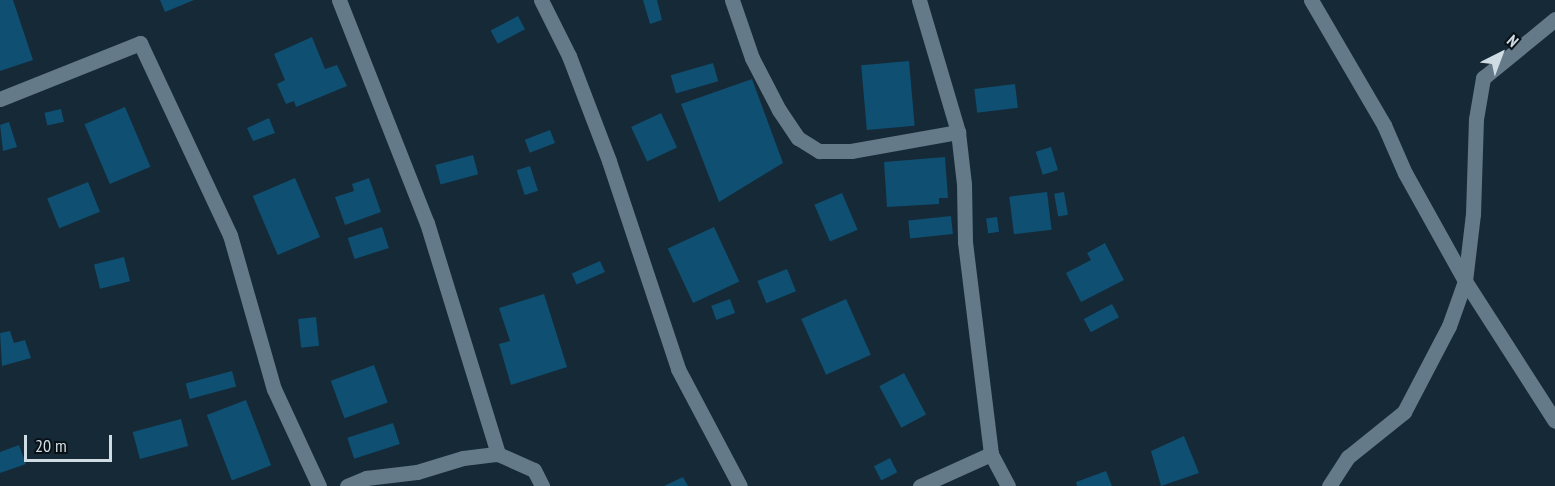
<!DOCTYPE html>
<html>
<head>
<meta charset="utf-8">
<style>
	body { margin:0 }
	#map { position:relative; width:1555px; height:486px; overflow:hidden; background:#162936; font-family:"PT Sans Narrow",sans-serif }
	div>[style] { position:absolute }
	.building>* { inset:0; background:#0f4f71; transform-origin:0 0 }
	.street>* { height:15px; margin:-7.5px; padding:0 7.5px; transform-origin:7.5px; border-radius:7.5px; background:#647a89 }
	span { translate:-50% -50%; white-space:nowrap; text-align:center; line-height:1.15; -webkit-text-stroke:4.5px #091116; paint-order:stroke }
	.north { position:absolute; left:1471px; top:24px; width:60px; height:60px; -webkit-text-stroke:4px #091116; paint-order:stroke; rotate:42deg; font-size:16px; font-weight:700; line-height:24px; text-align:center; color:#d0dce4 }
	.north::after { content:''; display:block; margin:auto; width:21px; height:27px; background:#d0dce4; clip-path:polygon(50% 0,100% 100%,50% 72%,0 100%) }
	.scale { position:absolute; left:24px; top:435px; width:88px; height:27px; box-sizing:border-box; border:3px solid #d0dce4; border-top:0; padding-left:8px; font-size:18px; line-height:21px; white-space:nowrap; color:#d0dce4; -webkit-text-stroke:4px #091116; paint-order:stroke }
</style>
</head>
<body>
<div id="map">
	<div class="building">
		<div style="clip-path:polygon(0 0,13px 0,33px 60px,0 71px)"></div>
		<div style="clip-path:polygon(160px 0,194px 0,165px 12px)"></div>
		<div style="clip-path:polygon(643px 0,657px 0,662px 20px,650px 24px)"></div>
		<div style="left:518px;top:16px;width:15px;height:31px;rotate:62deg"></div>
		<div style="clip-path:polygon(312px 37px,325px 69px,337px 65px,347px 86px,296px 107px,294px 101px,286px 104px,277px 84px,285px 80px,274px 54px)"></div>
		<div style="left:909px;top:61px;width:65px;height:48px;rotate:85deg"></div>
		<div style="left:713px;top:63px;width:19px;height:44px;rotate:74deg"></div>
		<div style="clip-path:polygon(752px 79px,783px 163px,719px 202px,681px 104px)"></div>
		<div style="left:1015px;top:84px;width:24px;height:41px;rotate:83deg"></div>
		<div style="left:125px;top:107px;width:65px;height:44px;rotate:67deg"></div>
		<div style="left:61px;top:109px;width:13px;height:17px;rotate:77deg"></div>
		<div style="left:661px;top:113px;width:38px;height:33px;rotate:65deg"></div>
		<div style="clip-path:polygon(269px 118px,275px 133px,253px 141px,247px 128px)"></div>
		<div style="clip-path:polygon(9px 122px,17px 147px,3px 151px,0 125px)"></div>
		<div style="left:550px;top:130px;width:14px;height:27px;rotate:69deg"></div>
		<div style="left:1051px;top:147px;width:24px;height:16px;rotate:73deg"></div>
		<div style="left:473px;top:155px;width:20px;height:39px;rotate:75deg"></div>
		<div style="clip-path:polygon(945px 157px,948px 198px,939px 198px,939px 204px,887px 207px,884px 162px)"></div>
		<div style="left:530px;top:166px;width:26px;height:14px;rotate:72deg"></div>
		<div style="left:295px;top:178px;width:64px;height:46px;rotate:67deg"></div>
		<div style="clip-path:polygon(369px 178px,381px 212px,345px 225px,335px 197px,354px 191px,352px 184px)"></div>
		<div style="left:88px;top:182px;width:32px;height:44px;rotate:68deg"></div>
		<div style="left:1047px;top:192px;width:38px;height:38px;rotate:83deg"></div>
		<div style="left:1064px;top:192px;width:23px;height:10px;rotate:80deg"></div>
		<div style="left:842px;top:193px;width:40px;height:30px;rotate:67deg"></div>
		<div style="left:951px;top:216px;width:18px;height:43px;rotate:84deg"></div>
		<div style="left:997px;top:217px;width:15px;height:11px;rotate:82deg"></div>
		<div style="left:382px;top:227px;width:22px;height:36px;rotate:72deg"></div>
		<div style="left:714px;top:227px;width:60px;height:51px;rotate:65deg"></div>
		<div style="clip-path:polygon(1105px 243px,1124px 280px,1081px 302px,1066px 273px,1091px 260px,1087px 253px)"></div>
		<div style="left:124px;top:257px;width:25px;height:31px;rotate:76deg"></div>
		<div style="left:600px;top:261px;width:12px;height:31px;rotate:66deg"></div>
		<div style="left:787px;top:269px;width:24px;height:32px;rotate:68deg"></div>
		<div style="clip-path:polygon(544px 294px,567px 367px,511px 385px,499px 344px,510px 341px,499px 308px)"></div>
		<div style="left:730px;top:299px;width:15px;height:20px;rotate:70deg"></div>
		<div style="left:846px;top:299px;width:61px;height:49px;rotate:66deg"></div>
		<div style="left:1112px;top:304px;width:15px;height:32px;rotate:62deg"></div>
		<div style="left:316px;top:317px;width:29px;height:18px;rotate:84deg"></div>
		<div style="clip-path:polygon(10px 331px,14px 343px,25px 340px,31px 358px,2px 366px,0 333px)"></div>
		<div style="left:374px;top:365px;width:40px;height:46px;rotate:70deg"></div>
		<div style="left:232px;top:371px;width:16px;height:48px;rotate:75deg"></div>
		<div style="left:904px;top:373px;width:47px;height:28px;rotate:62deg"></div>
		<div style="left:246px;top:400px;width:70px;height:42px;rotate:69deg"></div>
		<div style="left:181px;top:419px;width:28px;height:50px;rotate:75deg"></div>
		<div style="left:393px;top:423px;width:22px;height:48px;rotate:72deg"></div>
		<div style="clip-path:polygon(1184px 436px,1199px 473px,1161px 486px,1151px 451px)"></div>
		<div style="clip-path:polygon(19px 445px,26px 464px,0 473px,0 452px)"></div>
		<div style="left:890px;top:458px;width:16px;height:18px;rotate:63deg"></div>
		<div style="clip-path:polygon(1106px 471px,1112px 486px,1077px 486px,1076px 482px)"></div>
		<div style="clip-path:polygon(683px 477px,688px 486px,664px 486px)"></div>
	</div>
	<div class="street">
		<div style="left:339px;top:0;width:240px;rotate:68.5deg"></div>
		<div style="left:427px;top:223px;width:242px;rotate:72.9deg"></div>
		<div style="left:498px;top:454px;width:39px;rotate:24deg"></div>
		<div style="left:534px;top:470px;width:18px;rotate:63deg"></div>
		<div style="left:541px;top:0;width:63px;rotate:63.4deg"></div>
		<div style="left:569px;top:56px;width:112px;rotate:69.1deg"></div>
		<div style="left:609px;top:161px;width:219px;rotate:71.6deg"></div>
		<div style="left:678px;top:369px;width:132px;rotate:62.1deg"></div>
		<div style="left:732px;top:0;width:61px;rotate:71deg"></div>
		<div style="left:752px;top:58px;width:59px;rotate:62.6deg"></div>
		<div style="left:779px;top:110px;width:34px;rotate:56deg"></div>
		<div style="left:798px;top:138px;width:25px;rotate:32deg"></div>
		<div style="left:819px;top:151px;width:32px"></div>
		<div style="left:851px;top:151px;width:109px;rotate:-10.1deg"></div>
		<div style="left:919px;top:0;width:138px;rotate:73.5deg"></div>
		<div style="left:958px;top:132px;width:52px;rotate:83.4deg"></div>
		<div style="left:964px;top:184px;width:58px;rotate:89deg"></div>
		<div style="left:965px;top:242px;width:214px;rotate:83deg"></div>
		<div style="left:991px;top:454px;width:36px;rotate:62deg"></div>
		<div style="left:1311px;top:0;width:145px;rotate:59.7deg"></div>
		<div style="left:1384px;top:125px;width:52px;rotate:66.4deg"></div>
		<div style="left:1405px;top:173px;width:124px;rotate:60.9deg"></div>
		<div style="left:1465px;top:281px;width:166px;rotate:57.3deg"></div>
		<div style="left:0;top:99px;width:151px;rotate:-21.8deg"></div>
		<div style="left:140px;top:43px;width:212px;rotate:64.9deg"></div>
		<div style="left:230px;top:235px;width:160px;rotate:74.1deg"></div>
		<div style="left:274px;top:389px;width:107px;rotate:65.1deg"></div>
		<div style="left:347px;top:486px;width:21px;rotate:-23deg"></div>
		<div style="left:366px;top:478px;width:51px;rotate:-6.7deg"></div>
		<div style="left:417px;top:472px;width:48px;rotate:-16.9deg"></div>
		<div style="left:463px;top:458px;width:35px;rotate:-7deg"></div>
		<div style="left:920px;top:486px;width:78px;rotate:-24.3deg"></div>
		<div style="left:1329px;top:486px;width:35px;rotate:-57deg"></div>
		<div style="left:1348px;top:457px;width:72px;rotate:-38.8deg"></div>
		<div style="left:1404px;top:412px;width:97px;rotate:-62.4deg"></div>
		<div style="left:1449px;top:326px;width:48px;rotate:-70.4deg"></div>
		<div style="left:1465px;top:281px;width:67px;rotate:-83.2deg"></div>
		<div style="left:1473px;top:214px;width:95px;rotate:-88.2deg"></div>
		<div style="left:1476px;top:119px;width:42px;rotate:-80.3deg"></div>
		<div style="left:1483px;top:78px;width:93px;rotate:-39.3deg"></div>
	</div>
	<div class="north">N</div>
	<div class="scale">20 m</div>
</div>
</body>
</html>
